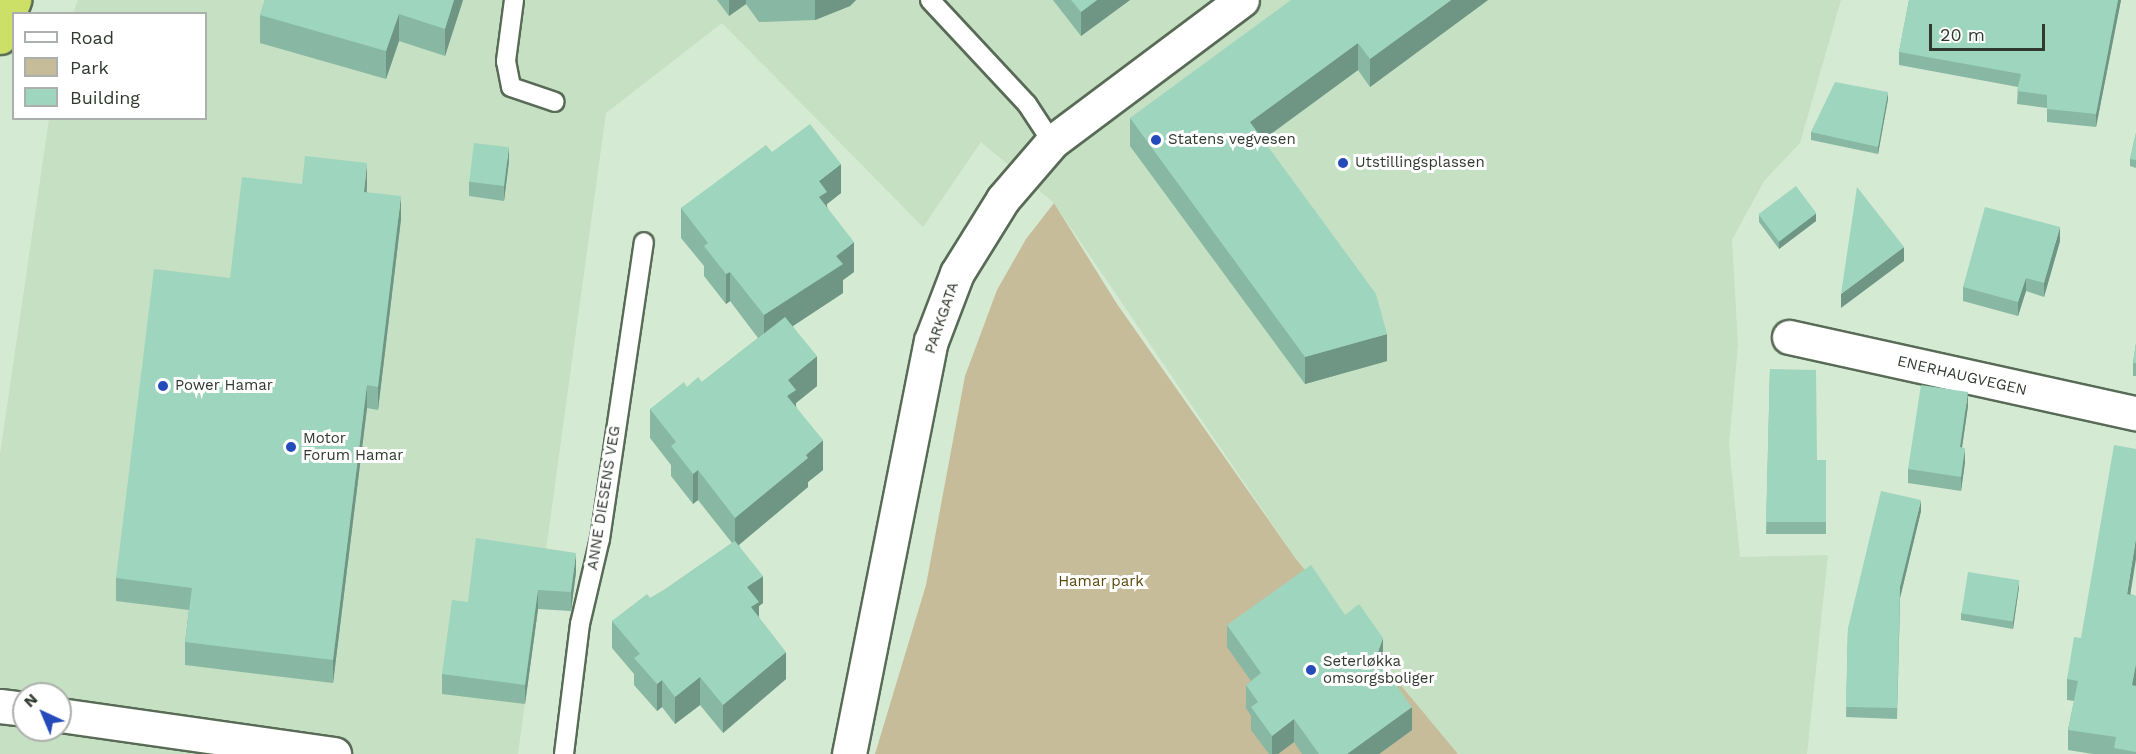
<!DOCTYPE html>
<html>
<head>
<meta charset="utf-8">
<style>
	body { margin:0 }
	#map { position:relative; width:2136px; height:754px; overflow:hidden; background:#d5ead2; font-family:"Work Sans",sans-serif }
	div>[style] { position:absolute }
	.built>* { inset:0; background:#c5e0c2 }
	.green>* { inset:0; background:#c7bc9a }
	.roads { filter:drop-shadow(2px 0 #586b56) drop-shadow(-2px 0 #586b56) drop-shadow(0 2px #586b56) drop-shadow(0 -2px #586b56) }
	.lane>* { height:18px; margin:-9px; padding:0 9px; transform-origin:9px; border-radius:9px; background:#fff }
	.street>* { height:33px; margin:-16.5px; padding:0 16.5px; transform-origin:16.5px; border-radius:16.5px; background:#fff }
	.highway>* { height:33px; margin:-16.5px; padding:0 16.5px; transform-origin:16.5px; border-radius:16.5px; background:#cce067 }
	.wall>* { inset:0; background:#88b7a3 }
	.shaded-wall>* { inset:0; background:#6f9585 }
	.building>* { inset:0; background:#9ed5be; transform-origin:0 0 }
	.dots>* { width:16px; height:16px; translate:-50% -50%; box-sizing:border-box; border:3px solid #fff; border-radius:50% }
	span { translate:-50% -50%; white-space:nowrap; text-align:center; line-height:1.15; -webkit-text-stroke:6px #fff; paint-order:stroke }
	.poi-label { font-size:15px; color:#30392f }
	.left { translate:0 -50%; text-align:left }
	.street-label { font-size:15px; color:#30392f }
	.park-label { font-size:15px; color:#58480d }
	.legend { position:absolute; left:12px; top:12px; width:195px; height:108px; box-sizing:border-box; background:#fff; border:2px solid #acb0ac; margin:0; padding:8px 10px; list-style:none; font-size:18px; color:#30392f }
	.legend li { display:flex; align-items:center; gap:12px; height:30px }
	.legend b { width:30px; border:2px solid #acb0ac }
	.north { position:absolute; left:12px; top:682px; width:60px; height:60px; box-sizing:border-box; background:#fff; border:2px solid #acb0ac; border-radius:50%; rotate:316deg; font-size:16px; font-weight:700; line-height:24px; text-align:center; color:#30392f }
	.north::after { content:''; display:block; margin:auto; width:21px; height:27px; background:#254ab9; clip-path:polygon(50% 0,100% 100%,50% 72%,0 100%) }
	.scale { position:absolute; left:1929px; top:24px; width:116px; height:27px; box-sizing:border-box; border:3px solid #30392f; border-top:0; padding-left:8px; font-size:18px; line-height:21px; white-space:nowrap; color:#30392f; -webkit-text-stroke:4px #fff; paint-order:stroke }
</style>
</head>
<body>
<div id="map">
	<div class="built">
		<div style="clip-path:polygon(evenodd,78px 0,1841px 0,1800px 143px,1764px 181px,1732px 240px,1738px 345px,1729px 444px,1740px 557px,1828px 555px,1807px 754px,1458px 754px,1296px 559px,1054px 203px,981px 142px,923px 227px,722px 23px,606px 113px,518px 754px,0 754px,0 454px,49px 119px,206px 118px,206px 14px,73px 13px,78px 0,24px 694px,60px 694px,60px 730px,24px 730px,24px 694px)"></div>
	</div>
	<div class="green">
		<div style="clip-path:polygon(1054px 203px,1117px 304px,1296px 559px,1458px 754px,875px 754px,926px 585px,965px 376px,997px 290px,1026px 239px)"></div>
	</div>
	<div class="roads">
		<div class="lane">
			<div style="left:514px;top:0;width:62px;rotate:97.5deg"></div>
			<div style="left:506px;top:61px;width:26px;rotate:79deg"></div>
			<div style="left:511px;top:87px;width:46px;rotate:18.8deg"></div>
			<div style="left:930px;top:0;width:142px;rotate:47deg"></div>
			<div style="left:1027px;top:104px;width:45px;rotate:56.7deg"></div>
			<div style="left:564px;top:754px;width:131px;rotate:-83deg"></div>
			<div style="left:580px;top:624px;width:87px;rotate:-76.8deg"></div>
			<div style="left:600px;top:539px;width:300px;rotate:-81.6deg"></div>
		</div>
		<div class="street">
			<div style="left:1789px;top:337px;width:355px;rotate:12.4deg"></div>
			<div style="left:0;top:706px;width:24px;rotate:7deg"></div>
			<div style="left:60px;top:715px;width:277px;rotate:8.1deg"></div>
			<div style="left:849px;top:754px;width:421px;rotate:-78.8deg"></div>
			<div style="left:931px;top:341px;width:73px;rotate:-69.1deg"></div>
			<div style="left:957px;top:273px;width:87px;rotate:-58.1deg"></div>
			<div style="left:1003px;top:199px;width:75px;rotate:-49.3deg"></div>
			<div style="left:1052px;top:142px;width:237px;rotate:-36.8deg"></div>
		</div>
		<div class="highway">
			<div style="left:0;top:37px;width:40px;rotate:-69deg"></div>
		</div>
	</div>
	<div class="wall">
		<div style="clip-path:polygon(265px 0,463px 0,445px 56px,399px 41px,386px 79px,260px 43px,260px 15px)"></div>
		<div style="clip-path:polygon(717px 0,856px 0,850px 6px,815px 20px,759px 22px,746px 4px,729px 16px)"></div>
		<div style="clip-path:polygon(1053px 0,1130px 0,1081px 36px)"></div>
		<div style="clip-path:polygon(1488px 0,1370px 87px,1358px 70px,1263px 140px,1387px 361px,1305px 384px,1130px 146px,1130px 118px)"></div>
		<div style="clip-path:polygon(1909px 0,2121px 0,2096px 127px,2047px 122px,2047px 108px,2017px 104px,2018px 87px,1899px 65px,1899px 52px)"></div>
		<div style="clip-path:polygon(1888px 99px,1878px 154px,1811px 140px,1811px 132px)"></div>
		<div style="clip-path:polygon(2136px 133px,2136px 168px,2130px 166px,2130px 159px)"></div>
		<div style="clip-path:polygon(772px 152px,841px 193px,827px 204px,827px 206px,854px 272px,843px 280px,843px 293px,793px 326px,817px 386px,796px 403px,796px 406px,823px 470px,808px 482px,808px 487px,739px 545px,763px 603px,759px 606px,759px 617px,786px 679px,723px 733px,700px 705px,675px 724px,662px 707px,657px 711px,634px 685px,634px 674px,612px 648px,612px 621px,664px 590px,732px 543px,698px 500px,693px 504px,671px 476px,671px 465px,650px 438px,650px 409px,687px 387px,702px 382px,758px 338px,730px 301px,726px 304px,704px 276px,704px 266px,681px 238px,681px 208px)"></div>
		<div style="clip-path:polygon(509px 161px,504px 201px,469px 196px,469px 182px)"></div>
		<div style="clip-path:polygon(302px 184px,367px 186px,367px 192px,401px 219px,378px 410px,367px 408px,333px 683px,185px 665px,185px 642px,189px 610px,116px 601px,116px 578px,230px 278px)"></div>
		<div style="clip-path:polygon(1759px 215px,1816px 221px,1779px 249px,1759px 222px)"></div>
		<div style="clip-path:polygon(2060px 241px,2044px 297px,2026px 291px,2018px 316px,1963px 301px,1963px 287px)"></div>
		<div style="clip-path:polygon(2136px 343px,2136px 376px,2133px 376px,2133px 363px)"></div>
		<div style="clip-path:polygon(1770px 369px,1817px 460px,1826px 460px,1826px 534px,1766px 534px)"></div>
		<div style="clip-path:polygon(1968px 406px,1962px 447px,1965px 462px,1961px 491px,1908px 483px,1908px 469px)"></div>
		<div style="clip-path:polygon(1921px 511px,1900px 598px,1897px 719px,1846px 717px,1848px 628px)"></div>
		<div style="clip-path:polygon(576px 572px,571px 611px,538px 609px,525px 704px,442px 694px,442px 674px,468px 602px)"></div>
		<div style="clip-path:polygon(2019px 587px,2013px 629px,1961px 620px,1961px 613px)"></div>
		<div style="clip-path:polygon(2130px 594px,2136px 596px,2136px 754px,2093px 754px,2068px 750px,2068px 730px,2074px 701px,2067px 700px,2067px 679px,2081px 638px)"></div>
		<div style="clip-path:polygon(1345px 615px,1383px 660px,1382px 664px,1412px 730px,1379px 754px,1302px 754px,1294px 742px,1278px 754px,1269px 754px,1251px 730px,1251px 716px,1246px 708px,1246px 685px,1251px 681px,1227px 647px,1227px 625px)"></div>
	</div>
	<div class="shaded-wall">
		<div style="clip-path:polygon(454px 0,463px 0,445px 56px,445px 29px)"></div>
		<div style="clip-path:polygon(729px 0,746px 0,746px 4px,729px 16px)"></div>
		<div style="clip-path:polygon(815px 0,856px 0,850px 6px,815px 20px)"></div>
		<div style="clip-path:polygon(1097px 0,1130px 0,1081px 36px,1081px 12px)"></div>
		<div style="clip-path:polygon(1451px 0,1488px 0,1370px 87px,1370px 59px)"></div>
		<div style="clip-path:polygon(2118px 0,2121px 0,2096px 127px,2096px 114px)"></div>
		<div style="clip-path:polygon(399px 14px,399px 41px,386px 79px,386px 51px)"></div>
		<div style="clip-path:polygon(1358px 43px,1358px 70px,1250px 149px,1250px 122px)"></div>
		<div style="clip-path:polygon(1888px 92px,1888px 99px,1878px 154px,1878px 147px)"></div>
		<div style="clip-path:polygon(509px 147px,509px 161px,504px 201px,504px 187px)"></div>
		<div style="clip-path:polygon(367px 163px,367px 186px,364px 215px,364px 192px)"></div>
		<div style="clip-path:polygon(841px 164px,841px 193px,827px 204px,827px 221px,819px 226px,819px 181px)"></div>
		<div style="clip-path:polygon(401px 196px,401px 219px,378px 410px,378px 387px)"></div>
		<div style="clip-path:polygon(1816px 213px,1816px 221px,1779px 249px,1779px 242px)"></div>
		<div style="clip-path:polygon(2060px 227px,2060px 241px,2044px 297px,2044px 283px)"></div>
		<div style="clip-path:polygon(854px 242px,854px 272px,843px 280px,843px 293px,764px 345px,764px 315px)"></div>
		<div style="clip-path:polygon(1904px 247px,1904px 261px,1841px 308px,1841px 294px)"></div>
		<div style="clip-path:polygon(730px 272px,730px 301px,726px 304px,726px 274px)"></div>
		<div style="clip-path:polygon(2026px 278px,2026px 291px,2018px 316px,2018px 302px)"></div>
		<div style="clip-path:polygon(1387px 334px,1387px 361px,1305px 384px,1305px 357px)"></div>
		<div style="clip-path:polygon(817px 356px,817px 386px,796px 403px,796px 419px,787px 426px,788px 380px)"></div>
		<div style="clip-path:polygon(367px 385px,367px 408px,333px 683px,333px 660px)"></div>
		<div style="clip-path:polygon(1968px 392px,1968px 406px,1960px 461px,1960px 447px)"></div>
		<div style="clip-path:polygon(823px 440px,823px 470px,808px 482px,808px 487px,735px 548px,735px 518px,806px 455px)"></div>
		<div style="clip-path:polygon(1965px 448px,1965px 462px,1961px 491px,1961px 477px)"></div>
		<div style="clip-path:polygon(698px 470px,698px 500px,693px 504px,693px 474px)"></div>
		<div style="clip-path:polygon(1921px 500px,1921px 511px,1900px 598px,1897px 719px,1900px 587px)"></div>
		<div style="clip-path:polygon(2136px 538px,2136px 559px,2127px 615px,2127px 594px)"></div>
		<div style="clip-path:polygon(576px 553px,576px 572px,571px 611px,571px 592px)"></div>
		<div style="clip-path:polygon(763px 576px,763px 603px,759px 606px,759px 629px,751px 634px,747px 587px)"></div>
		<div style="clip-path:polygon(2019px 580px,2019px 587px,2013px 629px,2013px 621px)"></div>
		<div style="clip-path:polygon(538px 590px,538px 609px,525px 704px,525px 685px)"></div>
		<div style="clip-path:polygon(1383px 638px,1383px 660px,1376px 679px,1376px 657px)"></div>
		<div style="clip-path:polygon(786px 652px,786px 679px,723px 733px,723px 705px)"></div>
		<div style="clip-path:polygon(2136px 664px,2136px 685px,2132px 706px,2132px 685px)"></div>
		<div style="clip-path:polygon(700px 677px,700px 705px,675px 724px,675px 697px)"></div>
		<div style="clip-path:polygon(662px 680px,662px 707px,657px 711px,657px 684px)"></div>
		<div style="clip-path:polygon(1412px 707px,1412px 730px,1379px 754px,1347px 754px)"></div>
		<div style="clip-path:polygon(1294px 719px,1294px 742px,1278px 754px,1272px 754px,1272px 736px)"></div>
	</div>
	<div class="building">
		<div style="clip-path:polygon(265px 0,454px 0,445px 29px,399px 14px,386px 51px,260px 15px)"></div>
		<div style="clip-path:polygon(1071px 0,1097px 0,1081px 12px)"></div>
		<div style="clip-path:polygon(1291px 0,1451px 0,1370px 59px,1358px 43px,1250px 122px,1376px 294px,1387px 334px,1305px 357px,1130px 118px)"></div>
		<div style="clip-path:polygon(1909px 0,2118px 0,2096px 114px,2047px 109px,2047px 95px,2017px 91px,2021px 74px,1899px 52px)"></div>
		<div style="clip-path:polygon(1835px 82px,1888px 92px,1878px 147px,1811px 132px)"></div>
		<div style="clip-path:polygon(810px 124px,841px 164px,819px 181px,827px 192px,819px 197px,854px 242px,836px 256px,843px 264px,764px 315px,730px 272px,726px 274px,704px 246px,708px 243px,681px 208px,766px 145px,772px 152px)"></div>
		<div style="clip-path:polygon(2136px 133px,2136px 160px,2130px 159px)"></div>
		<div style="left:474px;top:143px;width:35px;height:39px;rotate:7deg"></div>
		<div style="clip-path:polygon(305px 156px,367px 163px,364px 192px,401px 196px,378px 387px,367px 385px,333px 660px,185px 642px,192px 588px,116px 578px,154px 269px,230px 278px,242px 177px,302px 184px)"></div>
		<div style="left:1796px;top:186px;width:34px;height:47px;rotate:53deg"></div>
		<div style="clip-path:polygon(1857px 187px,1904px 247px,1841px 294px)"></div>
		<div style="clip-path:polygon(1985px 207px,2060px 227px,2044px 283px,2026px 278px,2018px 302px,1963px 287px)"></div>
		<div style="clip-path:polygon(785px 317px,817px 356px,788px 380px,796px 390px,787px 396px,823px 440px,806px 455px,808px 458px,735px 518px,698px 470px,693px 474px,671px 446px,676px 442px,650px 409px,684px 382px,687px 387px,698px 377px,702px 382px)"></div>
		<div style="clip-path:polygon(2136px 343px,2136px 363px,2133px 363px)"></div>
		<div style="clip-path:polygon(1770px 369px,1816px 370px,1817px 460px,1826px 460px,1826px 522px,1766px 522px)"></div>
		<div style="clip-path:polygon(1921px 385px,1968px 392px,1960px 447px,1965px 448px,1961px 477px,1908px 469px)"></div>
		<div style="clip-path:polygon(2114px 445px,2136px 449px,2136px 538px,2127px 594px,2136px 596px,2136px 664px,2132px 685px,2136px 686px,2136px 752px,2114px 748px,2116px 737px,2068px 730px,2078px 681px,2067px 679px,2074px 637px,2081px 638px)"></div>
		<div style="clip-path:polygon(1881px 491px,1921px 500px,1900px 587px,1897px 708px,1846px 707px,1848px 628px)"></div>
		<div style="clip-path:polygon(476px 538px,576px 553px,571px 592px,538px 590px,525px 685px,442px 674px,452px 600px,468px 602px)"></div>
		<div style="clip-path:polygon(735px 541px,763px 576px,747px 587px,759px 602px,751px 607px,786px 652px,723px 705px,700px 677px,675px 697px,662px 680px,657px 684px,634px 658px,640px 654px,612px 621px,647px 594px,650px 598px,664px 590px)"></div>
		<div style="clip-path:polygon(1311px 565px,1345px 615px,1359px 604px,1383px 638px,1376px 657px,1412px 707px,1347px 754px,1319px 754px,1294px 719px,1272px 736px,1251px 707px,1258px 702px,1246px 685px,1261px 673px,1227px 625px)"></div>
		<div style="left:1968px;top:572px;width:52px;height:42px;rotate:9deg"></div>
	</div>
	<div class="dots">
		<div style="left:1156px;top:140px;background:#254ab9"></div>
		<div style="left:1343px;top:163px;background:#254ab9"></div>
		<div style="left:163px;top:386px;background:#254ab9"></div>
		<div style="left:291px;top:447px;background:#254ab9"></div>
		<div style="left:1311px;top:670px;background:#254ab9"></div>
	</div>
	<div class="poi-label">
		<span class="left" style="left:1168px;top:140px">Statens vegvesen</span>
		<span class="left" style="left:1355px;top:163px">Utstillingsplassen</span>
		<span class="left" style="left:175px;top:386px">Power Hamar</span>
		<span class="left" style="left:303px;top:447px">Motor<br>Forum Hamar</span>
		<span class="left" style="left:1323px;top:670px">Seterløkka<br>omsorgsboliger</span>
	</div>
	<div class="street-label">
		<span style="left:942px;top:318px;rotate:-71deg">PARKGATA</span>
		<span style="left:1962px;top:376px;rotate:13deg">ENERHAUGVEGEN</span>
		<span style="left:604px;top:498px;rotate:-81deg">ANNE DIESENS VEG</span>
	</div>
	<div class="park-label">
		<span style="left:1101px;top:582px">Hamar park</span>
	</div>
	<ul class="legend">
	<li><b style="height:8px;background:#fff"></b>Road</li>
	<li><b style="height:16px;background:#c7bc9a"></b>Park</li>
	<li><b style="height:16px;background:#9ed5be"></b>Building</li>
	</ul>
	<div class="north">N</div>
	<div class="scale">20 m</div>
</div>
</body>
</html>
